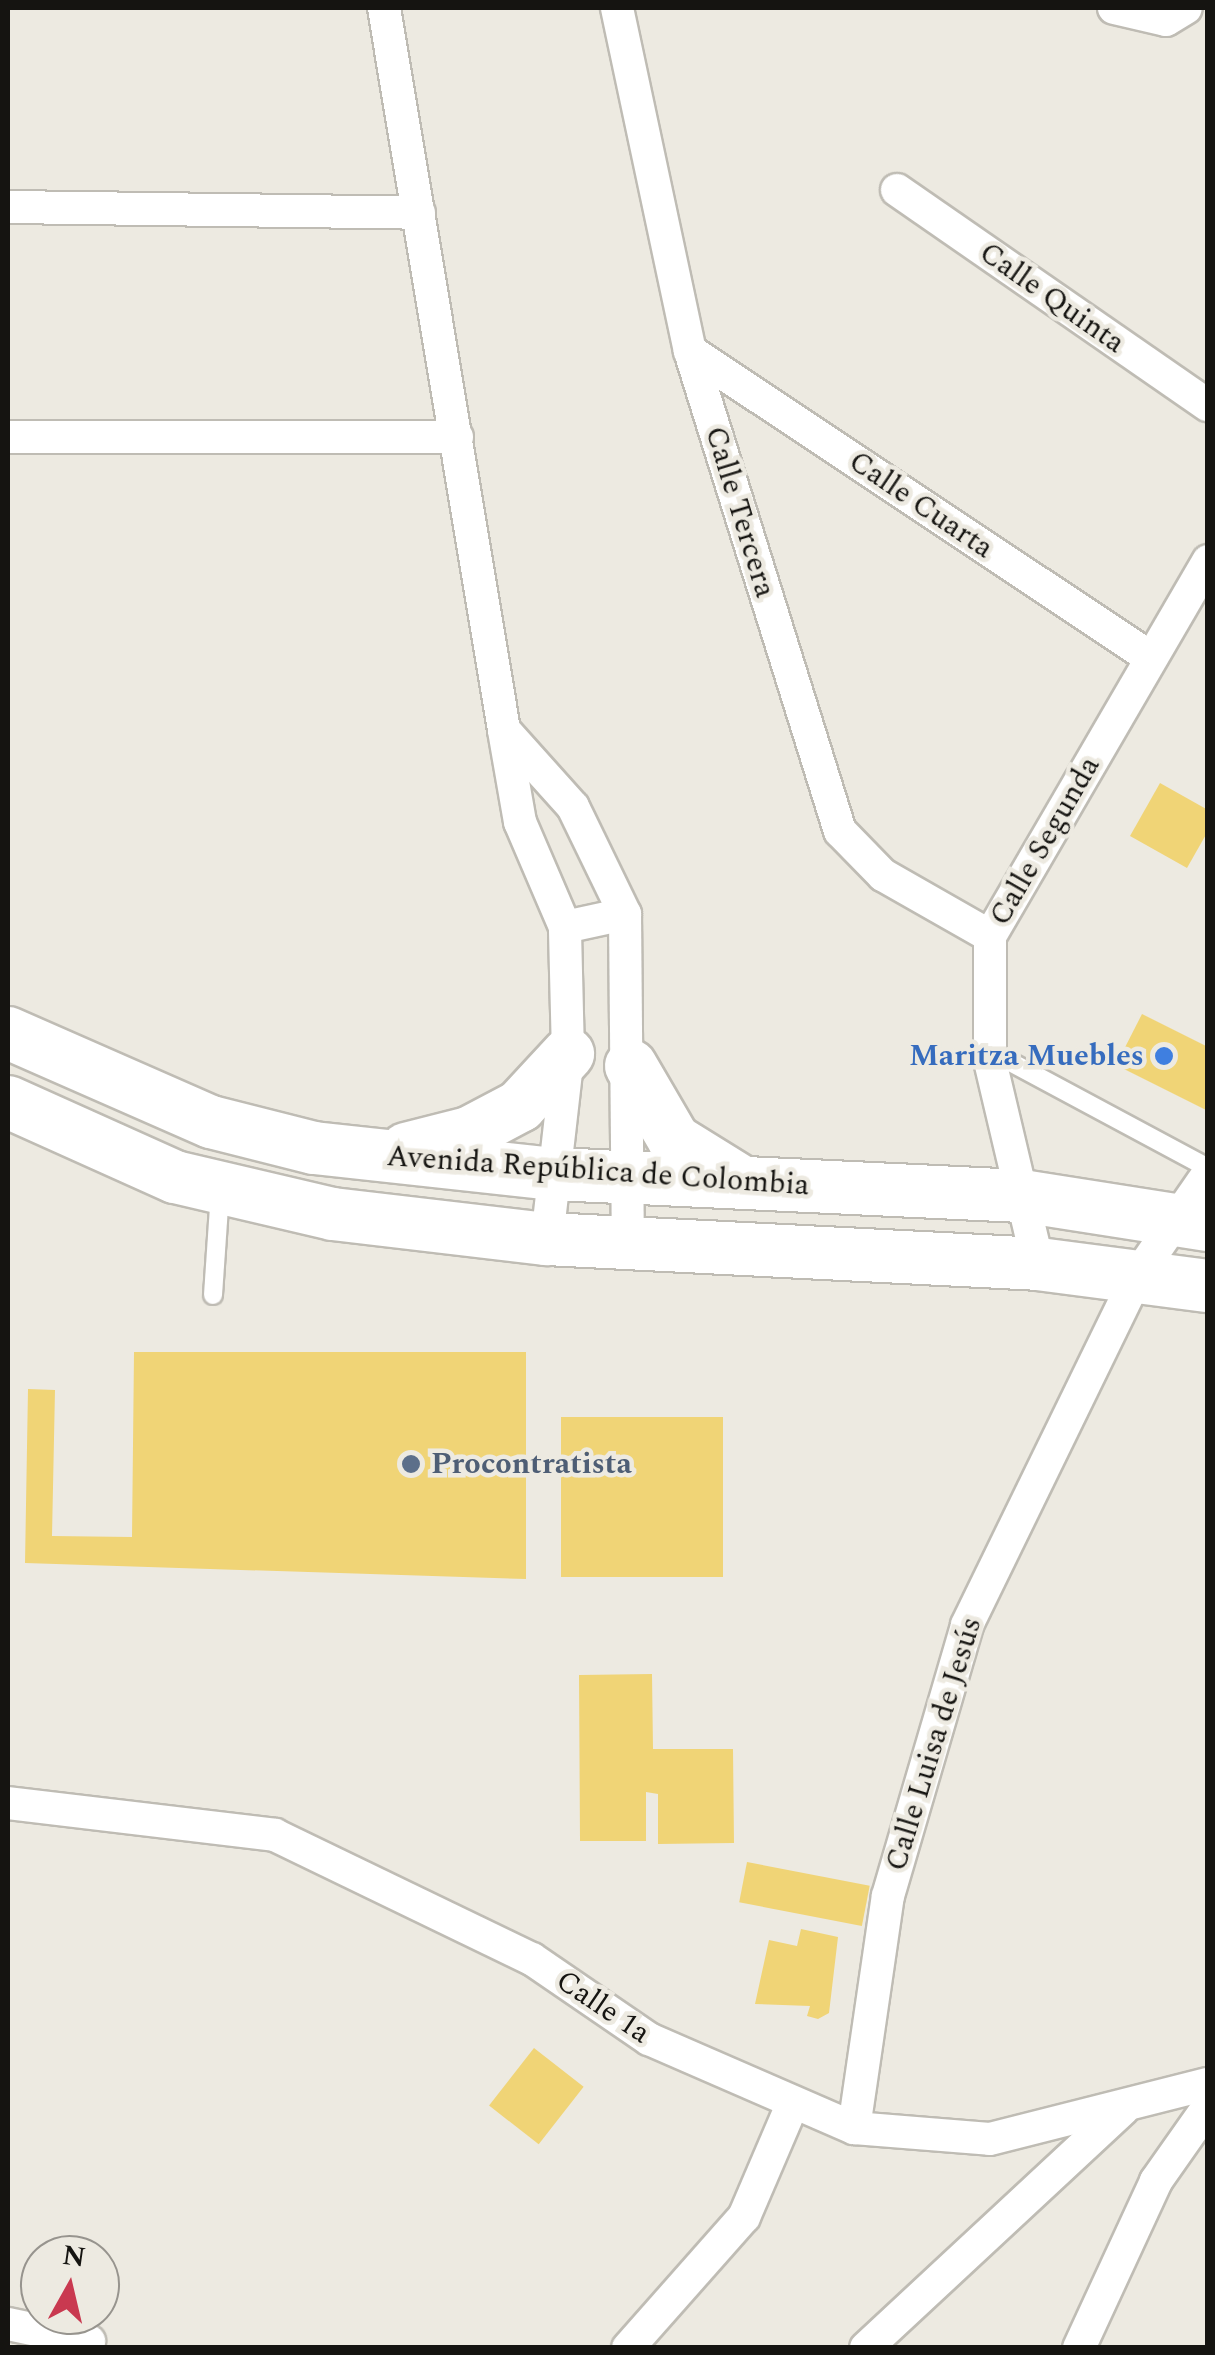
<!DOCTYPE html>
<html>
<head>
<meta charset="utf-8">
<style>
	body { margin:0 }
	#map { position:relative; width:1215px; height:2355px; overflow:hidden; background:#edeae1; font-family:Spectral,serif }
	div>[style] { position:absolute }
	.building>* { inset:0; background:#f0d476; transform-origin:0 0 }
	.roads { filter:drop-shadow(2px 0 #bfbcb4) drop-shadow(-2px 0 #bfbcb4) drop-shadow(0 2px #bfbcb4) drop-shadow(0 -2px #bfbcb4) }
	.service>* { height:18px; margin:-9px; padding:0 9px; transform-origin:9px; border-radius:9px; background:#fff }
	.minor>* { height:32px; margin:-16px; padding:0 16px; transform-origin:16px; border-radius:16px; background:#fff }
	.primary>* { height:52px; margin:-26px; padding:0 26px; transform-origin:26px; border-radius:26px; background:#fff }
	.dots>* { width:28px; height:28px; translate:-50% -50%; box-sizing:border-box; border:5px solid #edeae1; border-radius:50% }
	span { translate:-50% -50%; white-space:nowrap; text-align:center; line-height:1.15; -webkit-text-stroke:9px #edeae1; paint-order:stroke }
	.street-label { font-size:30px; color:#151411 }
	.shop-label { font-size:30px; color:#366cbe; font-weight:700 }
	.right { translate:-100% -50%; text-align:right }
	.service-label { font-size:30px; color:#4e5e75; font-weight:700 }
	.left { translate:0 -50%; text-align:left }
	.frame { position:absolute; inset:0; border:10px solid #151411; pointer-events:none }
	.north { position:absolute; left:20px; top:2235px; width:100px; height:100px; box-sizing:border-box; background:#edeae1; border:2px solid #97948e; border-radius:50%; rotate:8deg; font-size:28px; font-weight:700; line-height:40px; text-align:center; color:#151411 }
	.north::after { content:''; display:block; margin:auto; width:35px; height:45px; background:#c93950; clip-path:polygon(50% 0,100% 100%,50% 72%,0 100%) }
</style>
</head>
<body>
<div id="map">
	<div class="building">
		<div style="clip-path:polygon(1160px 783px,1208px 810px,1208px 831px,1187px 868px,1130px 836px)"></div>
		<div style="clip-path:polygon(1142px 1014px,1208px 1047px,1208px 1111px,1116px 1065px)"></div>
		<div style="clip-path:polygon(134px 1352px,526px 1352px,526px 1579px,25px 1563px,28px 1389px,55px 1390px,52px 1536px,132px 1537px)"></div>
		<div style="left:561px;top:1417px;width:162px;height:160px"></div>
		<div style="clip-path:polygon(652px 1674px,653px 1749px,733px 1749px,734px 1843px,658px 1844px,658px 1794px,646px 1792px,646px 1841px,580px 1841px,579px 1675px)"></div>
		<div style="left:747px;top:1862px;width:125px;height:41px;rotate:11deg"></div>
		<div style="clip-path:polygon(801px 1929px,838px 1937px,829px 2013px,818px 2019px,807px 2016px,810px 2006px,755px 2004px,769px 1940px,797px 1946px)"></div>
		<div style="left:534px;top:2048px;width:63px;height:73px;rotate:38deg"></div>
	</div>
	<div class="roads">
		<div class="service">
			<div style="left:990px;top:1051px;width:247px;rotate:28.2deg"></div>
			<div style="left:213px;top:1295px;width:104px;rotate:-86.1deg"></div>
		</div>
		<div class="minor">
			<div style="left:384px;top:8px;width:732px;rotate:80.56deg"></div>
			<div style="left:617px;top:8px;width:351px;rotate:78deg"></div>
			<div style="left:690px;top:351px;width:503px;rotate:72.65deg"></div>
			<div style="left:840px;top:831px;width:62px;rotate:45.7deg"></div>
			<div style="left:883px;top:875px;width:123px;rotate:29.7deg"></div>
			<div style="left:1114px;top:8px;width:53px;rotate:13deg"></div>
			<div style="left:1166px;top:20px;width:23px;rotate:-31deg"></div>
			<div style="left:897px;top:190px;width:378px;rotate:34.7deg"></div>
			<div style="left:8px;top:207px;width:411px;rotate:0.8deg"></div>
			<div style="left:690px;top:351px;width:554px;rotate:33.66deg"></div>
			<div style="left:8px;top:437px;width:449px"></div>
			<div style="left:565px;top:927px;width:61px;rotate:-12.2deg"></div>
			<div style="left:547px;top:1239px;width:186px;rotate:-83.5deg"></div>
			<div style="left:568px;top:1054px;width:127px;rotate:-91.4deg"></div>
			<div style="left:565px;top:927px;width:114px;rotate:-113.2deg"></div>
			<div style="left:520px;top:822px;width:93px;rotate:-99.9deg"></div>
			<div style="left:504px;top:730px;width:103px;rotate:48.1deg"></div>
			<div style="left:573px;top:807px;width:119px;rotate:64.1deg"></div>
			<div style="left:625px;top:914px;width:330px;rotate:89.5deg"></div>
			<div style="left:1038px;top:1264px;width:209px;rotate:-103.3deg"></div>
			<div style="left:990px;top:1061px;width:125px;rotate:-90deg"></div>
			<div style="left:990px;top:936px;width:434px;rotate:-59.8deg"></div>
			<div style="left:8px;top:1803px;width:269px;rotate:6.8deg"></div>
			<div style="left:275px;top:1835px;width:285px;rotate:25.8deg"></div>
			<div style="left:532px;top:1959px;width:142px;rotate:34.4deg"></div>
			<div style="left:649px;top:2039px;width:223px;rotate:23.5deg"></div>
			<div style="left:854px;top:2128px;width:136px;rotate:4.6deg"></div>
			<div style="left:990px;top:2139px;width:225px;rotate:-14.2deg"></div>
			<div style="left:854px;top:2128px;width:234px;rotate:-81.7deg"></div>
			<div style="left:888px;top:1896px;width:282px;rotate:-73.7deg"></div>
			<div style="left:967px;top:1625px;width:390px;rotate:-64deg"></div>
			<div style="left:1138px;top:1275px;width:123px;rotate:-55.3deg"></div>
			<div style="left:8px;top:2324px;width:83px;rotate:11.9deg"></div>
			<div style="left:628px;top:2348px;width:175px;rotate:-48.5deg"></div>
			<div style="left:744px;top:2217px;width:122px;rotate:-66.8deg"></div>
			<div style="left:866px;top:2348px;width:351px;rotate:-42.9deg"></div>
			<div style="left:1079px;top:2348px;width:184px;rotate:-65.2deg"></div>
			<div style="left:1156px;top:2181px;width:90px;rotate:-54.9deg"></div>
		</div>
		<div class="primary">
			<div style="left:8px;top:1033px;width:222px;rotate:23.7deg"></div>
			<div style="left:211px;top:1122px;width:106px;rotate:14.2deg"></div>
			<div style="left:314px;top:1148px;width:242px;rotate:6.2deg"></div>
			<div style="left:555px;top:1174px;width:468px;rotate:2.7deg"></div>
			<div style="left:1022px;top:1196px;width:188px;rotate:8.9deg"></div>
			<div style="left:631px;top:1066px;width:86px;rotate:59.8deg"></div>
			<div style="left:674px;top:1140px;width:74px;rotate:31.8deg"></div>
			<div style="left:8px;top:1102px;width:183px;rotate:24.2deg"></div>
			<div style="left:175px;top:1177px;width:162px;rotate:13.2deg"></div>
			<div style="left:333px;top:1214px;width:215px;rotate:6.7deg"></div>
			<div style="left:547px;top:1239px;width:492px;rotate:2.9deg"></div>
			<div style="left:1038px;top:1264px;width:171px;rotate:7.4deg"></div>
			<div style="left:406px;top:1149px;width:65px;rotate:-14.3deg"></div>
			<div style="left:469px;top:1133px;width:58px;rotate:-27.9deg"></div>
			<div style="left:520px;top:1106px;width:71px;rotate:-47.3deg"></div>
		</div>
	</div>
	<div class="dots">
		<div style="left:1164px;top:1056px;background:#3f7fe0"></div>
		<div style="left:411px;top:1464px;background:#5c6f8a"></div>
	</div>
	<div class="street-label">
		<span style="left:1052px;top:298px;rotate:35deg">Calle Quinta</span>
		<span style="left:921px;top:505px;rotate:34deg">Calle Cuarta</span>
		<span style="left:740px;top:512px;rotate:73deg">Calle Tercera</span>
		<span style="left:1045px;top:841px;rotate:-60deg">Calle Segunda</span>
		<span style="left:598px;top:1171px;rotate:4deg">Avenida República de Colombia</span>
		<span style="left:934px;top:1744px;rotate:-73deg">Calle Luisa de Jesús</span>
		<span style="left:603px;top:2007px;rotate:34deg">Calle 1a</span>
	</div>
	<div class="shop-label">
		<span class="right" style="left:1144px;top:1056px">Maritza Muebles</span>
	</div>
	<div class="service-label">
		<span class="left" style="left:431px;top:1464px">Procontratista</span>
	</div>
	<div class="frame"></div>
	<div class="north">N</div>
</div>
</body>
</html>
